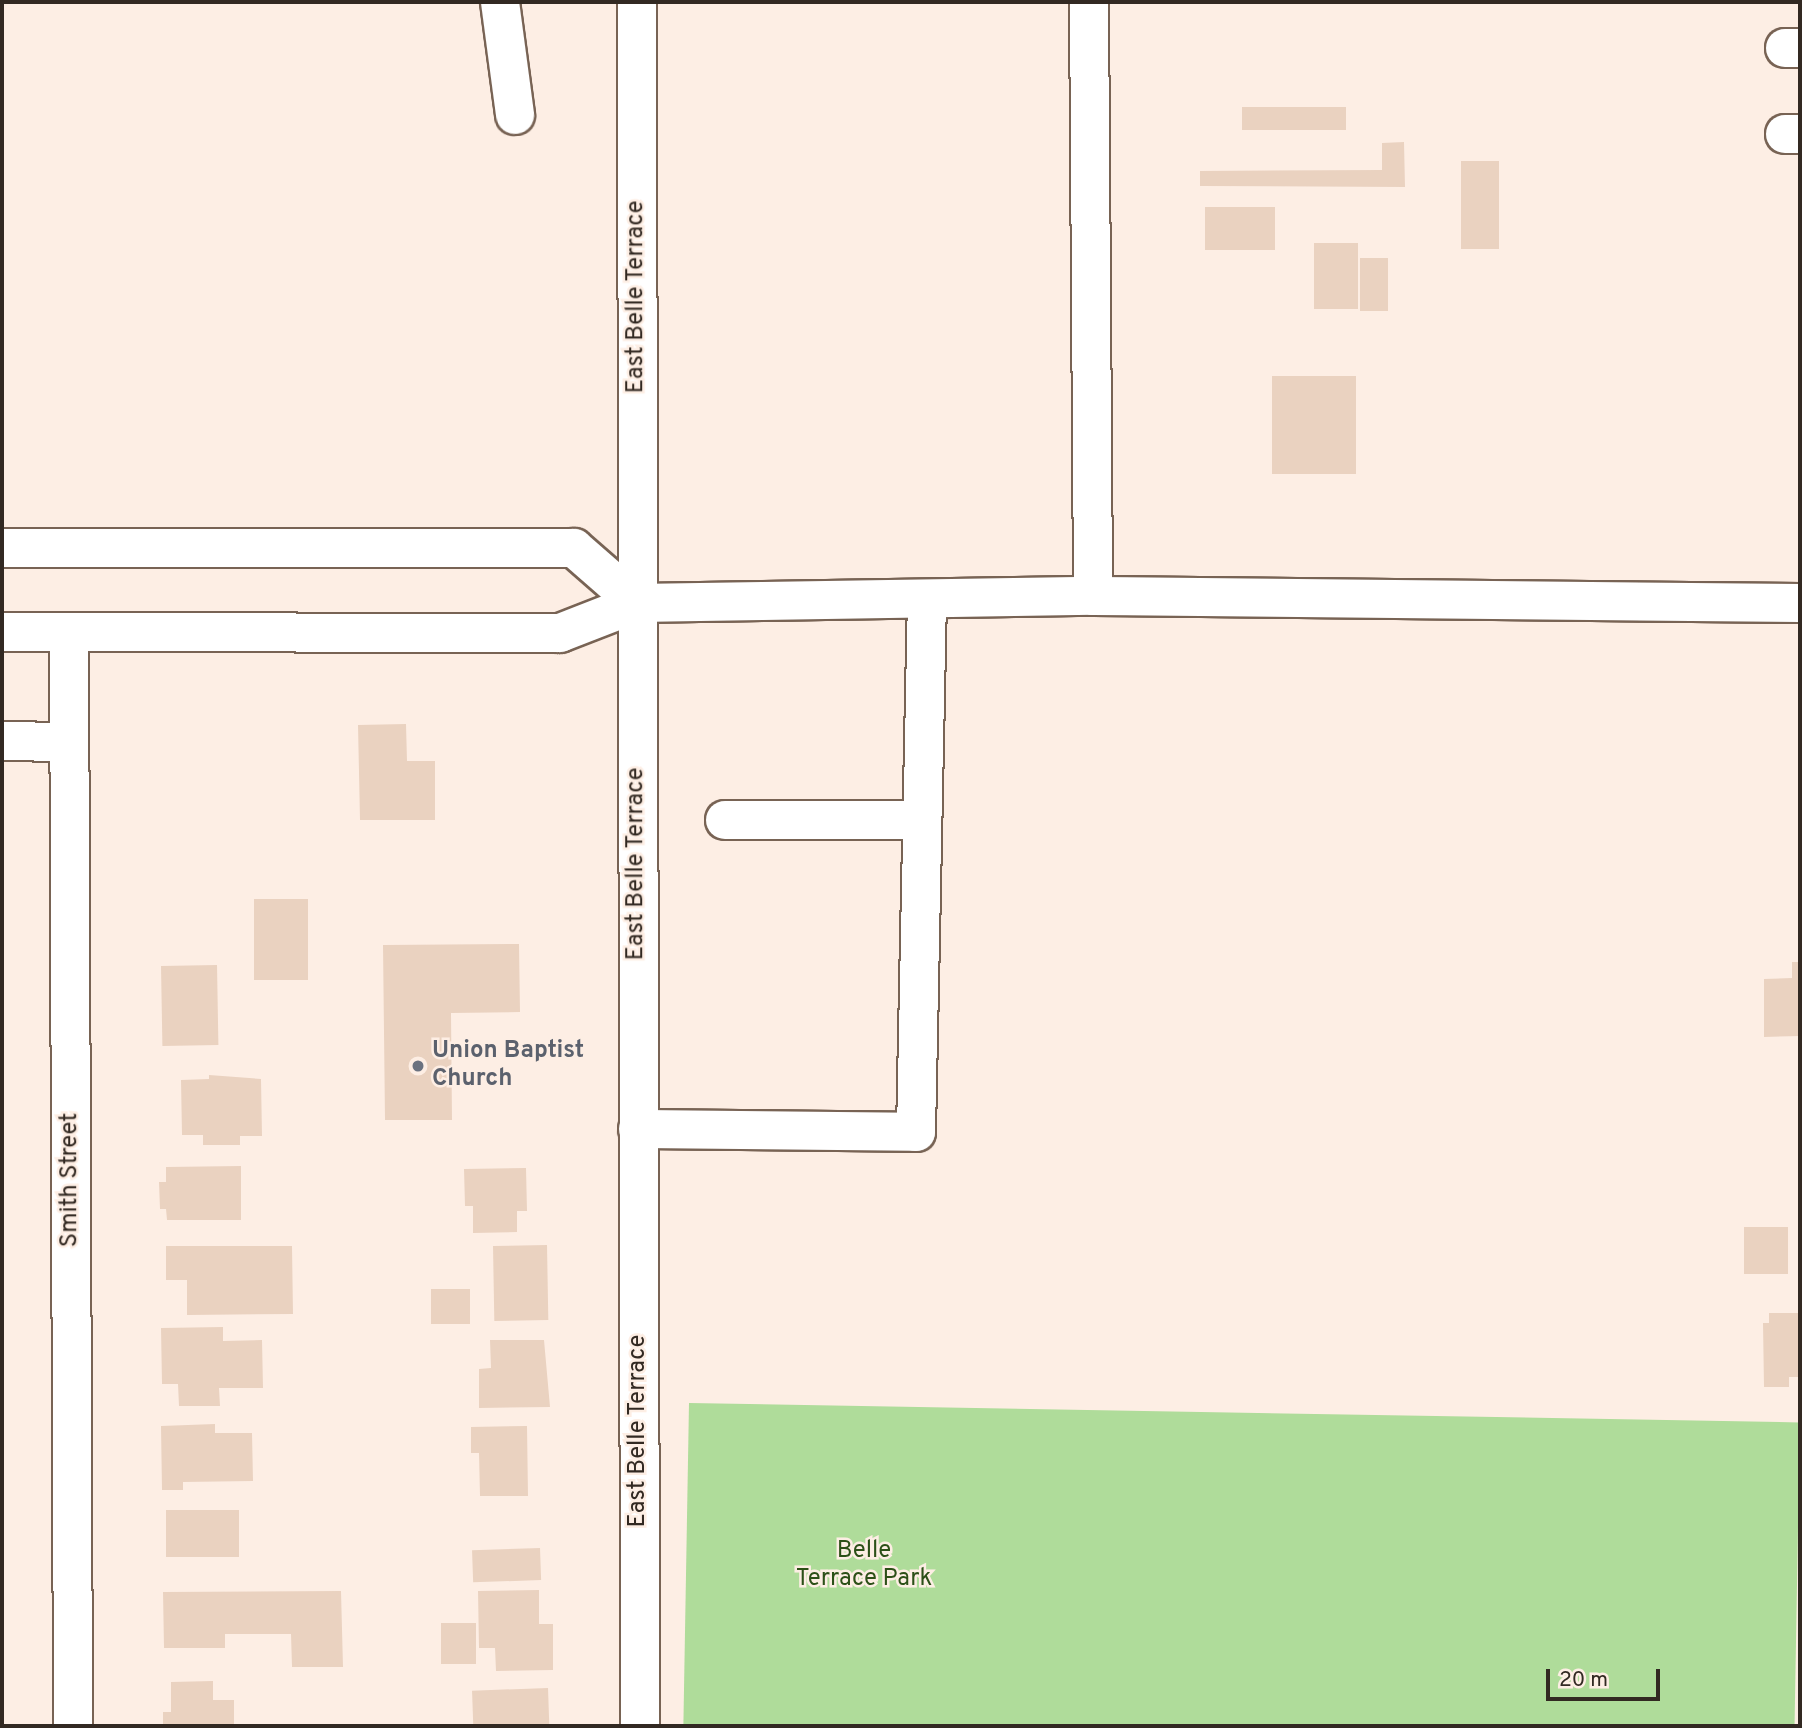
<!DOCTYPE html>
<html>
<head>
<meta charset="utf-8">
<style>
	body { margin:0 }
	#map { position:relative; width:1802px; height:1728px; overflow:hidden; background:#fdeee4; font-family:Overpass,sans-serif }
	div>[style] { position:absolute }
	.green>* { inset:0; background:#afdc9a; transform-origin:0 0 }
	.building>* { inset:0; background:#ead2c0; transform-origin:0 0 }
	.roads { filter:drop-shadow(2px 0 #786354) drop-shadow(-2px 0 #786354) drop-shadow(0 2px #786354) drop-shadow(0 -2px #786354) }
	.minor>* { height:38px; margin:-19px; padding:0 19px; transform-origin:19px; border-radius:19px; background:#fff }
	.dots>* { width:19px; height:19px; translate:-50% -50%; box-sizing:border-box; border:4px solid #fdeee4; border-radius:50% }
	span { translate:-50% -50%; white-space:nowrap; text-align:center; line-height:1.15; -webkit-text-stroke:5px #fdeee4; paint-order:stroke }
	.street-label { font-size:24px; color:#322922 }
	.worship-label { font-size:24px; color:#5b616d; font-weight:700 }
	.left { translate:0 -50%; text-align:left }
	.park-label { font-size:24px; color:#2c5017 }
	.frame { position:absolute; inset:0; border:4px solid #322922; pointer-events:none }
	.scale { position:absolute; left:1546px; top:1669px; width:114px; height:32px; box-sizing:border-box; border:4px solid #322922; border-top:0; padding-left:9px; font-size:21px; line-height:24px; white-space:nowrap; color:#322922; -webkit-text-stroke:5px #fdeee4; paint-order:stroke }
</style>
</head>
<body>
<div id="map">
	<div class="green">
		<div style="left:689px;top:1403px;width:1111px;height:323px;rotate:1deg"></div>
	</div>
	<div class="building">
		<div style="left:1346px;top:107px;width:23px;height:104px;rotate:90deg"></div>
		<div style="clip-path:polygon(1404px 142px,1405px 187px,1200px 186px,1200px 171px,1382px 170px,1382px 143px)"></div>
		<div style="left:1461px;top:161px;width:38px;height:88px"></div>
		<div style="left:1205px;top:207px;width:70px;height:43px"></div>
		<div style="left:1358px;top:243px;width:66px;height:44px;rotate:90deg"></div>
		<div style="left:1360px;top:258px;width:28px;height:53px"></div>
		<div style="left:1272px;top:376px;width:84px;height:98px"></div>
		<div style="clip-path:polygon(406px 724px,407px 761px,435px 761px,435px 820px,360px 820px,358px 725px)"></div>
		<div style="left:254px;top:899px;width:54px;height:81px"></div>
		<div style="clip-path:polygon(519px 944px,520px 1012px,451px 1013px,452px 1120px,385px 1120px,383px 945px)"></div>
		<div style="clip-path:polygon(1792px 962px,1800px 962px,1800px 1036px,1764px 1037px,1764px 979px,1792px 978px)"></div>
		<div style="left:217px;top:965px;width:80px;height:56px;rotate:89deg"></div>
		<div style="clip-path:polygon(209px 1075px,261px 1079px,262px 1136px,240px 1136px,240px 1145px,203px 1145px,203px 1135px,182px 1135px,181px 1080px,209px 1079px)"></div>
		<div style="clip-path:polygon(241px 1166px,241px 1220px,167px 1220px,166px 1209px,160px 1209px,159px 1182px,166px 1182px,166px 1167px)"></div>
		<div style="clip-path:polygon(526px 1168px,527px 1211px,517px 1211px,517px 1232px,473px 1233px,473px 1206px,465px 1206px,464px 1169px)"></div>
		<div style="left:1788px;top:1227px;width:47px;height:44px;rotate:90deg"></div>
		<div style="left:547px;top:1245px;width:75px;height:54px;rotate:89deg"></div>
		<div style="clip-path:polygon(166px 1246px,292px 1246px,293px 1314px,187px 1315px,187px 1280px,166px 1280px)"></div>
		<div style="left:470px;top:1289px;width:35px;height:39px;rotate:90deg"></div>
		<div style="clip-path:polygon(1769px 1313px,1800px 1313px,1800px 1377px,1789px 1377px,1789px 1387px,1764px 1387px,1763px 1323px,1769px 1323px)"></div>
		<div style="clip-path:polygon(223px 1327px,223px 1341px,262px 1340px,263px 1388px,219px 1388px,220px 1406px,179px 1406px,178px 1384px,162px 1384px,161px 1328px)"></div>
		<div style="clip-path:polygon(490px 1340px,544px 1340px,550px 1407px,479px 1408px,479px 1369px,491px 1368px)"></div>
		<div style="clip-path:polygon(215px 1424px,215px 1433px,252px 1433px,253px 1481px,183px 1482px,183px 1490px,162px 1490px,161px 1426px)"></div>
		<div style="clip-path:polygon(527px 1426px,528px 1496px,480px 1496px,479px 1453px,471px 1453px,471px 1427px)"></div>
		<div style="left:239px;top:1510px;width:47px;height:73px;rotate:90deg"></div>
		<div style="left:540px;top:1548px;width:32px;height:68px;rotate:88deg"></div>
		<div style="clip-path:polygon(539px 1590px,539px 1624px,553px 1624px,553px 1670px,496px 1671px,495px 1648px,479px 1648px,478px 1591px)"></div>
		<div style="clip-path:polygon(341px 1591px,343px 1667px,292px 1667px,291px 1634px,225px 1634px,225px 1648px,164px 1648px,163px 1592px)"></div>
		<div style="left:441px;top:1623px;width:35px;height:41px"></div>
		<div style="clip-path:polygon(213px 1681px,213px 1700px,234px 1700px,234px 1726px,163px 1726px,163px 1712px,171px 1712px,171px 1682px)"></div>
		<div style="left:548px;top:1688px;width:38px;height:76px;rotate:88deg"></div>
	</div>
	<div class="roads">
		<div class="minor">
			<div style="left:500px;top:2px;width:114px;rotate:82.4deg"></div>
			<div style="left:637px;top:2px;width:1724px;rotate:89.9deg"></div>
			<div style="left:1089px;top:2px;width:594px;rotate:89.61deg"></div>
			<div style="left:1785px;top:48px;width:15px"></div>
			<div style="left:1785px;top:134px;width:15px"></div>
			<div style="left:2px;top:548px;width:572px"></div>
			<div style="left:574px;top:548px;width:84px;rotate:41.1deg"></div>
			<div style="left:2px;top:632px;width:558px;rotate:0.1deg"></div>
			<div style="left:560px;top:633px;width:83px;rotate:-21.3deg"></div>
			<div style="left:637px;top:603px;width:456px;rotate:-0.9deg"></div>
			<div style="left:1093px;top:596px;width:707px;rotate:0.57deg"></div>
			<div style="left:69px;top:633px;width:1093px;rotate:89.79deg"></div>
			<div style="left:2px;top:741px;width:67px;rotate:0.9deg"></div>
			<div style="left:725px;top:820px;width:197px"></div>
			<div style="left:638px;top:1129px;width:278px;rotate:0.6deg"></div>
			<div style="left:916px;top:1132px;width:533px;rotate:-88.82deg"></div>
		</div>
	</div>
	<div class="dots">
		<div style="left:418px;top:1066px;background:#6b7280"></div>
	</div>
	<div class="street-label">
		<span style="left:637px;top:297px;rotate:-90deg">East Belle Terrace</span>
		<span style="left:637px;top:864px;rotate:-90deg">East Belle Terrace</span>
		<span style="left:71px;top:1180px;rotate:-90deg">Smith Street</span>
		<span style="left:639px;top:1431px;rotate:-90deg">East Belle Terrace</span>
	</div>
	<div class="worship-label">
		<span class="left" style="left:432px;top:1066px">Union Baptist<br>Church</span>
	</div>
	<div class="park-label">
		<span style="left:864px;top:1566px">Belle<br>Terrace Park</span>
	</div>
	<div class="frame"></div>
	<div class="scale">20 m</div>
</div>
</body>
</html>
